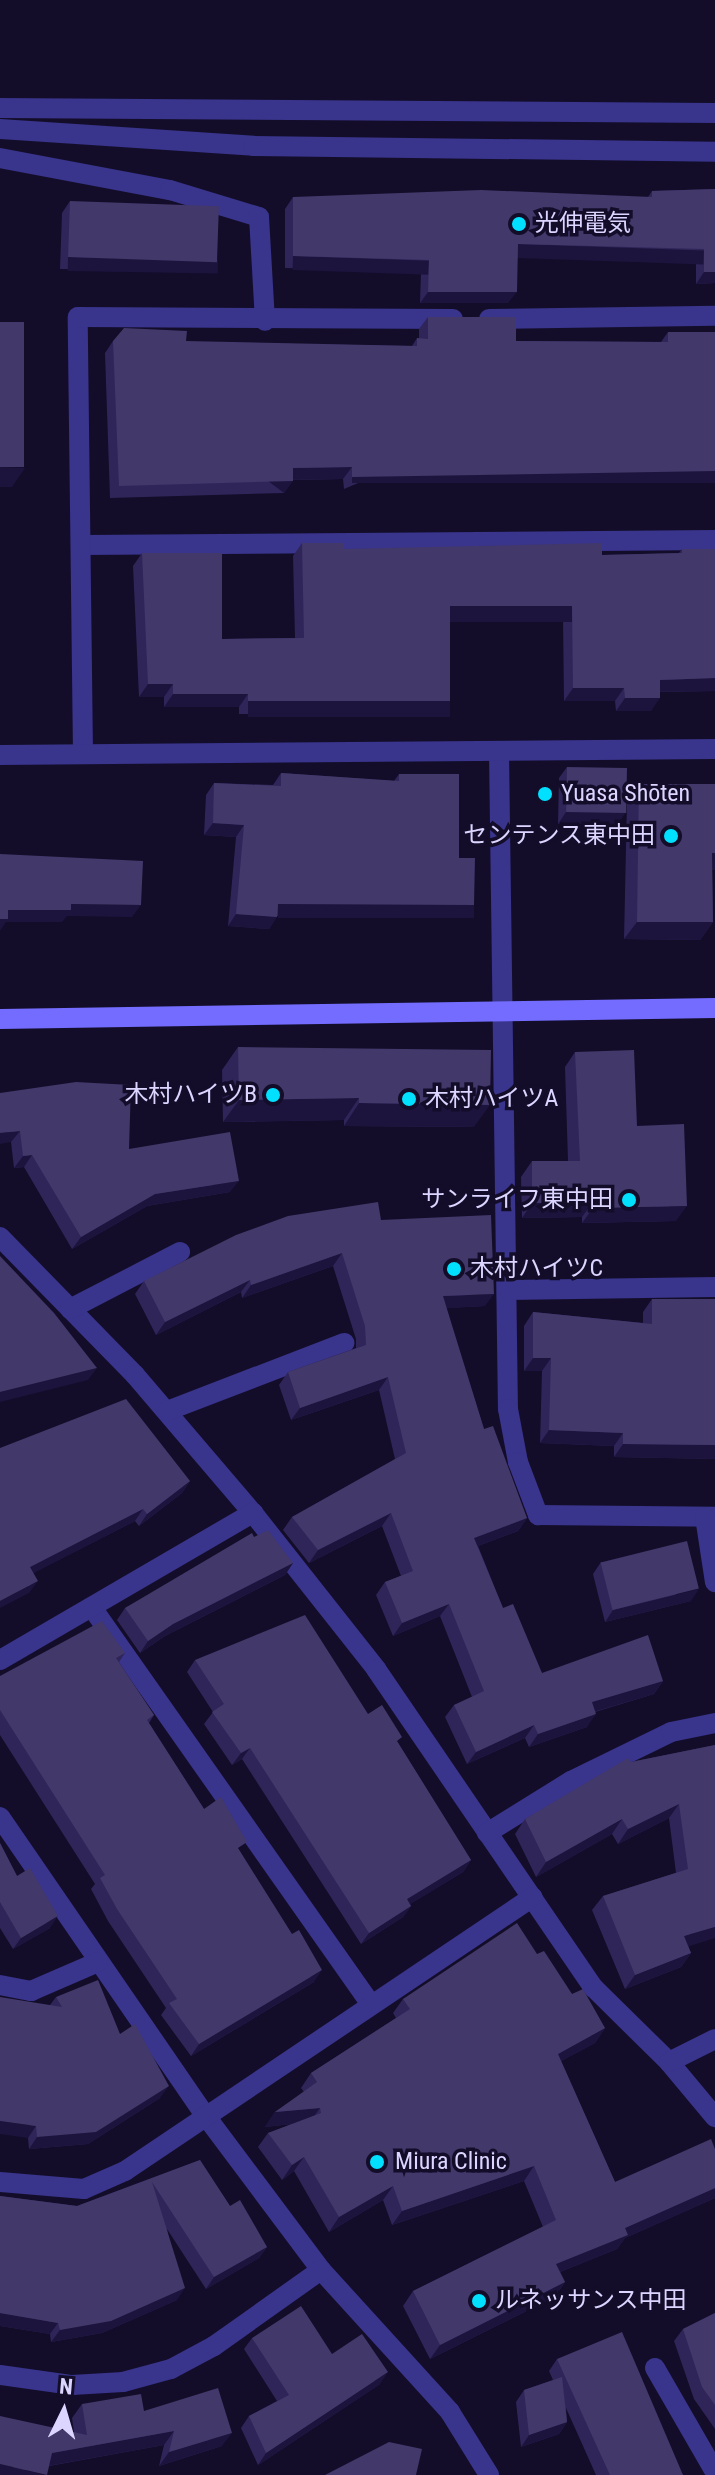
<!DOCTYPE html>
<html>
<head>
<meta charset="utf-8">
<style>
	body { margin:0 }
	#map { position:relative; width:715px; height:2475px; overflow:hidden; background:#130d29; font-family:"Roboto Condensed","Noto Sans JP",sans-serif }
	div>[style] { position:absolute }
	.street>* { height:20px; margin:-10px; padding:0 10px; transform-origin:10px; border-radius:10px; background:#39348c }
	.secondary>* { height:20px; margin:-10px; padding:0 10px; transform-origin:10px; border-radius:10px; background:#736cff }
	.wall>* { inset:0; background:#302559 }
	.shaded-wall>* { inset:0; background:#1d143e; transform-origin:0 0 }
	.building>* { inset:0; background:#42386a; transform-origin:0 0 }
	.dots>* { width:22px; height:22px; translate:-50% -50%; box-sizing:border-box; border:4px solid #130d29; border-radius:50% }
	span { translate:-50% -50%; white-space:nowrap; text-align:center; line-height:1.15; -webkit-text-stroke:7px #130d29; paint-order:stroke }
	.poi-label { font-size:24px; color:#dbd5ff }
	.left { translate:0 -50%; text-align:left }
	.right { translate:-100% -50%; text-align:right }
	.north { position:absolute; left:24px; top:2371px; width:80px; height:80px; -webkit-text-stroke:6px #130d29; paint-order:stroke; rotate:5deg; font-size:22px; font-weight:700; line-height:32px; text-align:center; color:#dbd5ff }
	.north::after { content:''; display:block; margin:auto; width:28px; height:36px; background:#dbd5ff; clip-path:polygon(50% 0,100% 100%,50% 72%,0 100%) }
</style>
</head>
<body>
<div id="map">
	<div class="street">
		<div style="left:0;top:108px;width:715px;rotate:0.4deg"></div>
		<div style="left:0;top:129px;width:254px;rotate:3.8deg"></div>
		<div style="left:253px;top:146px;width:462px;rotate:0.7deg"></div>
		<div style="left:0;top:158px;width:173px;rotate:10.7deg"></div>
		<div style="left:170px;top:190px;width:93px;rotate:16.9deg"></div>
		<div style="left:259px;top:217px;width:104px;rotate:86.7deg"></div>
		<div style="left:489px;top:319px;width:226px;rotate:-0.8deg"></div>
		<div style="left:83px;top:545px;width:632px;rotate:-0.45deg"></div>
		<div style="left:499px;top:752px;width:657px;rotate:89.22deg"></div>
		<div style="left:508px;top:1409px;width:54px;rotate:79.3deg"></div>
		<div style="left:518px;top:1462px;width:57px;rotate:69.3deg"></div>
		<div style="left:538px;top:1515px;width:177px;rotate:0.6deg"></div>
		<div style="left:83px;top:754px;width:437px;rotate:-90.7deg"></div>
		<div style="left:78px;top:317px;width:375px;rotate:0.3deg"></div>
		<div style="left:0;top:755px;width:715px;rotate:-0.48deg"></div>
		<div style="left:0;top:1237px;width:193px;rotate:45.6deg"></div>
		<div style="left:135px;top:1375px;width:182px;rotate:49.5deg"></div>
		<div style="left:253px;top:1513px;width:199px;rotate:51.7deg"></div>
		<div style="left:376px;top:1669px;width:386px;rotate:55.7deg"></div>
		<div style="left:594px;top:1988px;width:105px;rotate:44.6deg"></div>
		<div style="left:669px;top:2062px;width:72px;rotate:50.1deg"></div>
		<div style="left:508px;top:1290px;width:207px;rotate:-0.8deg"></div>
		<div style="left:70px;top:1309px;width:124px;rotate:-27.4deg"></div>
		<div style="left:167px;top:1411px;width:190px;rotate:-21deg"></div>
		<div style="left:705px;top:1517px;width:66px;rotate:81.3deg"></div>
		<div style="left:93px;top:1609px;width:482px;rotate:54.9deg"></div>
		<div style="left:0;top:1660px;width:293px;rotate:-30.2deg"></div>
		<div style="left:0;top:1817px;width:362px;rotate:55.5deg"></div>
		<div style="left:205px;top:2115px;width:194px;rotate:53.2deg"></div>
		<div style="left:321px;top:2270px;width:192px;rotate:47.7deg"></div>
		<div style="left:450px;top:2412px;width:74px;rotate:58.2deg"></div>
		<div style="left:487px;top:1833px;width:99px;rotate:-31.8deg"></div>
		<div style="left:571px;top:1781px;width:111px;rotate:-26.1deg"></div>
		<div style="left:671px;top:1732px;width:45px;rotate:-11.6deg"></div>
		<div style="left:0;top:1985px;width:32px;rotate:11deg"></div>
		<div style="left:31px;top:1991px;width:73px;rotate:-23.4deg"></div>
		<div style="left:669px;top:2062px;width:51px;rotate:-26.6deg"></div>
		<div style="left:0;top:2182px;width:84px;rotate:4.8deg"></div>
		<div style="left:84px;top:2189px;width:45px;rotate:-23.7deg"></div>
		<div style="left:125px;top:2171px;width:491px;rotate:-33.9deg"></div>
		<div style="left:655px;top:2368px;width:120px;rotate:60deg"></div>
		<div style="left:0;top:2375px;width:73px;rotate:7.9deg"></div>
		<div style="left:72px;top:2385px;width:51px;rotate:-3.4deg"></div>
		<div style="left:123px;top:2382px;width:50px;rotate:-15.2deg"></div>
		<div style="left:171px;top:2369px;width:49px;rotate:-28.1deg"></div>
		<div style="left:214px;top:2346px;width:131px;rotate:-35.4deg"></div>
	</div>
	<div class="secondary">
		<div style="left:0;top:1019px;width:715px;rotate:-0.88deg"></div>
	</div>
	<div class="wall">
		<div style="clip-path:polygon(715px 189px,715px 283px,696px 284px,696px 261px,518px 256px,508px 303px,420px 303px,421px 272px,285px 268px,285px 209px,293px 197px,648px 197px,652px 191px)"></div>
		<div style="clip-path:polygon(70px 201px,210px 271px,60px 269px,62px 213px)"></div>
		<div style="clip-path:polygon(428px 317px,516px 341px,661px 342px,668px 332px,715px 332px,344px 489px,343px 479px,293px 480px,284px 493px,110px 498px,105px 353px,113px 341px,412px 346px,417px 338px,419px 339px,419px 329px)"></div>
		<div style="clip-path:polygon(302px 543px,344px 549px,602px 555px,679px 553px,682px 549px,715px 549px,715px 691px,660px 692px,651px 711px,616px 711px,615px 701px,564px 701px,563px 619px,450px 619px,450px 701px,441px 714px,239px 714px,239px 707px,164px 707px,164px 697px,139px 697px,133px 566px,142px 553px,222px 639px,295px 638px,293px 556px)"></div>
		<div style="clip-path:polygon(567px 767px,618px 824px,558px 824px,559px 778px)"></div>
		<div style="clip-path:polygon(281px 773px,394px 781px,399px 774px,459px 858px,465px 917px,277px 916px,269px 929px,228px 926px,236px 837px,204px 835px,206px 795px,214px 783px,273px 785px)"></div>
		<div style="clip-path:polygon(639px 784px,715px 870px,712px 870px,713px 922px,700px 940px,624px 939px,627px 801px)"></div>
		<div style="clip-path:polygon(238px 1047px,474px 1127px,344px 1126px,344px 1120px,223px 1122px,222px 1070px)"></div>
		<div style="clip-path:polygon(575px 1052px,637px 1126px,676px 1221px,582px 1223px,582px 1217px,522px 1218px,521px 1177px,532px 1161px,568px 1161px,565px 1067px)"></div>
		<div style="clip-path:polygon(0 1093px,129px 1149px,230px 1192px,147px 1206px,72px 1249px,24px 1167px,14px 1168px,11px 1142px)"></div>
		<div style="clip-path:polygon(381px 1220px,485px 1306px,446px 1308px,484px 1429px,527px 1518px,518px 1531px,478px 1546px,503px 1608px,542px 1673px,663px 1681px,654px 1694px,595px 1712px,587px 1727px,529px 1747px,525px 1738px,467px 1764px,445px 1717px,454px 1705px,472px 1697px,440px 1616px,393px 1636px,376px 1595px,385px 1582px,401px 1576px,382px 1526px,309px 1563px,283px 1530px,292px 1517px,395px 1459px,379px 1390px,291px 1420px,279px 1385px,288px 1372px,356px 1348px,356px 1339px,333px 1266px,242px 1298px,241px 1292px,156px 1335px,135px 1294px,144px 1281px)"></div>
		<div style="clip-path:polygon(652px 1299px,715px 1299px,715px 1459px,614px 1457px,614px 1446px,540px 1443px,542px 1371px,524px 1371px,524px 1326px,533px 1312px,643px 1323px,643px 1312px)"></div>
		<div style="clip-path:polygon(0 1448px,190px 1481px,182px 1493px,139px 1526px,135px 1521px,33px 1573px,29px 1593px)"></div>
		<div style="clip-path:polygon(254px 1537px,293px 1563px,285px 1575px,165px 1636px,140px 1653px,117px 1620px,125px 1608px)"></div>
		<div style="clip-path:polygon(601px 1562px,691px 1601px,605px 1622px,593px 1574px)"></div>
		<div style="clip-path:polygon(125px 1653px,119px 1662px,154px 1715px,149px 1723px,204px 1809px,240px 1852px,314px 1982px,191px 2056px,161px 2015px,166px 2008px,108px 1921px,91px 1889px,95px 1884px,0 1735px,0 1676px)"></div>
		<div style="clip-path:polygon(195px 1660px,368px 1714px,398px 1743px,471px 1860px,463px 1872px,410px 1904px,411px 1906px,403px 1917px,361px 1944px,242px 1759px,232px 1765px,204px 1724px,213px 1712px,187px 1672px)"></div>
		<div style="clip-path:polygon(715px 1745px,688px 1946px,691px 1953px,681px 1967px,625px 1989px,592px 1910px,603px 1896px,676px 1873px,669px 1818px,618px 1844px,612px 1834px,536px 1877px,515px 1834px,525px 1819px,631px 1762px)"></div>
		<div style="clip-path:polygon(0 1843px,17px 1876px,50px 1928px,13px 1949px,0 1928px)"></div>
		<div style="clip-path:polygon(537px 1954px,572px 1994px,605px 2028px,595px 2043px,561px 2061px,615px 2182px,715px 2149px,715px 2198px,625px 2238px,617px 2249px,560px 2272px,565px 2282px,555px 2297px,430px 2359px,403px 2306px,413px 2291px,543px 2227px,524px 2181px,392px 2225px,383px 2200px,329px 2232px,294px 2171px,282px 2180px,258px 2147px,268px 2133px,292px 2124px,265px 2127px,275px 2112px,304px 2092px,301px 2088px,311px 2073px,396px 2018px,393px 2013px,403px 1999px)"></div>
		<div style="clip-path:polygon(56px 1997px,120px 2034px,160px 2098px,88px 2144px,29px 2149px,28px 2138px,50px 2005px)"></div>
		<div style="clip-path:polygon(200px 2160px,230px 2206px,267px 2247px,259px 2258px,206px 2289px,167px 2229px,177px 2300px,102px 2333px,51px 2342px,50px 2334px,0 2326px,0 2196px,77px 2206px)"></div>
		<div style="clip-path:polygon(715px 2313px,715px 2429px,694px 2399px,674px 2341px,683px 2329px)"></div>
		<div style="clip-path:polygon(252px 2338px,332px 2354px,380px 2384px,258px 2465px,241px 2428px,249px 2416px,277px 2401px,244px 2349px)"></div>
		<div style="clip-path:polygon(557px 2359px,683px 2475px,596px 2475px,566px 2408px,567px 2422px,559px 2434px,521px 2447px,516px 2402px,524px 2390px,553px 2380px,549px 2371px)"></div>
		<div style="clip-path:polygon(82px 2404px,144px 2411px,222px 2446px,159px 2466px,164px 2445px,0 2475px,74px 2432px,72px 2418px)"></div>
	</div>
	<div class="shaded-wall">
		<div style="left:518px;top:244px;width:186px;height:14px;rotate:2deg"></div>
		<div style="left:293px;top:256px;width:136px;height:14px;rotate:2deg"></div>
		<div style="left:68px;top:257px;width:150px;height:14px;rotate:1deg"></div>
		<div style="clip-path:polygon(704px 272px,715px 272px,715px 283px,696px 284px)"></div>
		<div style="clip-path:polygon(428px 292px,517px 292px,508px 303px,420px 303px)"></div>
		<div style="clip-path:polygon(0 467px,25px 468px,12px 487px,0 487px)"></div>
		<div style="clip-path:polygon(352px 467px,343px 479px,284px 480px,293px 468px)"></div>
		<div style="left:715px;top:471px;width:12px;height:363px;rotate:90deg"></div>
		<div style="left:293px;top:481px;width:15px;height:174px;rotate:127deg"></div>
		<div style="left:450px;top:606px;width:122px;height:16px"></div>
		<div style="clip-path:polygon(715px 678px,715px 691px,651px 692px,660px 680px)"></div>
		<div style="clip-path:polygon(148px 684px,173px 684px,164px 697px,139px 697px)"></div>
		<div style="clip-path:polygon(573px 688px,624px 688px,615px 701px,564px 701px)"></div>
		<div style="clip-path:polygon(173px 694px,248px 694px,239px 707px,164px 707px)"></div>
		<div style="clip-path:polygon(625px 698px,660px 698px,651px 711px,616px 711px)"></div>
		<div style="left:248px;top:701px;width:202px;height:16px"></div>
		<div style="clip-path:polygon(566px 812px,626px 812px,618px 824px,558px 824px)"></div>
		<div style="clip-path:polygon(213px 823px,244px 825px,236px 837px,204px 835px)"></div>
		<div style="clip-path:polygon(712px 853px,715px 853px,715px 870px,700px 870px)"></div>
		<div style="clip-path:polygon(71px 904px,141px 905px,132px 917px,67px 916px,62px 922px,6px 922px,0 931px,0 919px,8px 910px)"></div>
		<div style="left:278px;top:904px;width:196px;height:14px"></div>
		<div style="clip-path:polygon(236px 914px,277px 917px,269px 929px,228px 926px)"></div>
		<div style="clip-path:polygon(637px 922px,713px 922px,700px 940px,624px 939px)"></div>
		<div style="clip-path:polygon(359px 1098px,344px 1120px,223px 1122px,239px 1100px)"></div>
		<div style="clip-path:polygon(359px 1103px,490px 1105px,474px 1127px,344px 1126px)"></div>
		<div style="clip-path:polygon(20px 1131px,11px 1142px,0 1144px,0 1133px)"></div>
		<div style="clip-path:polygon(32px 1155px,24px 1167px,14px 1168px,23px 1156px)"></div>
		<div style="clip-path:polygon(239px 1181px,230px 1192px,147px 1206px,72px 1249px,81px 1237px,155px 1194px)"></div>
		<div style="clip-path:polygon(593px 1202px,582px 1217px,522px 1218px,532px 1203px)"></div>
		<div style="clip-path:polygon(687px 1206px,676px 1221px,582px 1223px,593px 1208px)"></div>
		<div style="clip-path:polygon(342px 1253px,333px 1266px,242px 1298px,251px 1285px)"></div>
		<div style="clip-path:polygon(250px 1280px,241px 1292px,156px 1335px,165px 1322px)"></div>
		<div style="clip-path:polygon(494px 1294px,485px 1306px,434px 1309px,443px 1296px)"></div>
		<div style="clip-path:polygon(533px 1358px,551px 1358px,542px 1371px,524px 1371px)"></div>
		<div style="clip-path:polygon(97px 1368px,88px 1380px,0 1402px,0 1392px)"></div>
		<div style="clip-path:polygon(388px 1377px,379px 1390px,291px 1420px,300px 1408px)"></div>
		<div style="clip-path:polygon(549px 1430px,623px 1433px,614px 1446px,540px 1443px)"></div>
		<div style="clip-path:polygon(623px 1444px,715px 1445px,715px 1459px,614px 1457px)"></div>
		<div style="clip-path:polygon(190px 1481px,182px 1493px,139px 1526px,147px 1514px)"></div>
		<div style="clip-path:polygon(143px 1509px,135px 1521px,22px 1579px,30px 1567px)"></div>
		<div style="clip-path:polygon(391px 1513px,382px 1526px,309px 1563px,318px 1550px)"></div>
		<div style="clip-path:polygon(527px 1518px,518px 1531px,465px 1551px,474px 1538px)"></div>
		<div style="clip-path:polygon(293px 1563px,285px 1575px,165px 1636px,140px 1653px,148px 1641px,173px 1624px)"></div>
		<div style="clip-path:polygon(38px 1581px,29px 1593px,0 1608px,0 1601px)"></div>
		<div style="clip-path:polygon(699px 1589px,691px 1601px,605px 1622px,613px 1610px)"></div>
		<div style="clip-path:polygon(449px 1604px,440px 1616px,393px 1636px,402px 1623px)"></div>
		<div style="clip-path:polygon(663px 1681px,654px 1694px,583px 1715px,592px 1702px)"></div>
		<div style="clip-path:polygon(596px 1714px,587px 1727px,529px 1747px,538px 1734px)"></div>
		<div style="clip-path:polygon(534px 1725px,525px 1738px,467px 1764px,476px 1752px)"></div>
		<div style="clip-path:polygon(250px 1748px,242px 1759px,232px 1765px,241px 1753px)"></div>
		<div style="clip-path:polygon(679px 1804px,669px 1818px,618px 1844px,628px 1829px)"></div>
		<div style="clip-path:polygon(622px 1819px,612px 1834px,536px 1877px,546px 1862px)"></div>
		<div style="clip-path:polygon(471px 1860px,463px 1872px,399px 1911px,407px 1899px)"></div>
		<div style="clip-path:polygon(411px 1906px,403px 1917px,361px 1944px,369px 1933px)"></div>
		<div style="clip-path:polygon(58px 1916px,50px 1928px,13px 1949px,21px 1938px)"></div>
		<div style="clip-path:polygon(715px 1927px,715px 1938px,674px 1951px,684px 1936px)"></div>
		<div style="clip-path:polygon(691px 1953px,681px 1967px,625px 1989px,635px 1975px)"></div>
		<div style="clip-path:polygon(322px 1970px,314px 1982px,191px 2056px,199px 2044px)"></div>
		<div style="clip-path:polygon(605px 2028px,595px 2043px,548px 2068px,558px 2054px)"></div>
		<div style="clip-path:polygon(169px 2086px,160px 2098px,88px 2144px,29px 2149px,37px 2137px)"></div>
		<div style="clip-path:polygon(320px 2108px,310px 2122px,265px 2127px,275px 2112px)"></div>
		<div style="clip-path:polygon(0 2121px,36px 2126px,28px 2138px,0 2134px)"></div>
		<div style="clip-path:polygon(304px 2157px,294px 2171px,282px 2180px,292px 2165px)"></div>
		<div style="clip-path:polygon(534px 2166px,524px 2181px,392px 2225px,402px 2211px)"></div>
		<div style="clip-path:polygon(393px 2186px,383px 2200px,329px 2232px,339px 2217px)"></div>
		<div style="clip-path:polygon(715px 2188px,715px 2198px,625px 2238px,617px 2249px,545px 2278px,556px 2264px,625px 2228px)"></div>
		<div style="clip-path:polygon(267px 2247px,259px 2258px,206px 2289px,214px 2277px)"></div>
		<div style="clip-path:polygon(565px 2282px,555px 2297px,430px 2359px,440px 2345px)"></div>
		<div style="clip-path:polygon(185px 2288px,177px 2300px,102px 2333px,51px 2342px,60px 2330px)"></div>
		<div style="clip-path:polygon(0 2313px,58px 2323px,50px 2334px,0 2326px)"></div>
		<div style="clip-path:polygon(388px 2372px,380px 2384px,258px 2465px,266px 2453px)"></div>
		<div style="clip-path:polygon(567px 2422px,559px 2434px,521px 2447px,529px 2435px)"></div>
		<div style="clip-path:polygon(174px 2431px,164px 2445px,42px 2467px,52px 2453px)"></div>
		<div style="clip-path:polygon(232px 2433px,222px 2446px,159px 2466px,169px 2452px)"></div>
		<div style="clip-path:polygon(0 2464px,45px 2475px,0 2475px)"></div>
	</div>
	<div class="building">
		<div style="clip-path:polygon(715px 189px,715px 272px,704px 272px,704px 249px,518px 244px,517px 292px,428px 292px,429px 260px,293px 256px,293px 197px,481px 190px,652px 197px,652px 191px)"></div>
		<div style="left:70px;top:201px;width:149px;height:56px;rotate:2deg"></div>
		<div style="clip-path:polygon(428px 317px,516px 317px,516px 341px,668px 342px,668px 332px,715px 332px,715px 471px,352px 477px,352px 467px,293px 468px,293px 481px,119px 486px,113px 341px,124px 328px,187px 331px,186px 341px,417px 346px,417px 338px,428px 339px)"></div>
		<div style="left:0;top:322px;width:24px;height:145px"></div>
		<div style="clip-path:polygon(302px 543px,344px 543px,344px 549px,602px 543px,602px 555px,682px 553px,682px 549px,715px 549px,715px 678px,660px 680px,660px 698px,625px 698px,624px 688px,573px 688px,572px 606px,450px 606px,450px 701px,248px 701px,248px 694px,173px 694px,173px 684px,148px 684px,142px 553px,222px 553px,222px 639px,304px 638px)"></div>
		<div style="left:567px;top:767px;width:60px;height:45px;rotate:1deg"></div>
		<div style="clip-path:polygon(281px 773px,399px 781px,399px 774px,459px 774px,459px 858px,475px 858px,474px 905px,278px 904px,277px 917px,236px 914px,244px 825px,213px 823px,214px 783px,281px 786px)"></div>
		<div style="clip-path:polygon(639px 784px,715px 784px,715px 853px,712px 853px,713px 922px,637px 922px)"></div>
		<div style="clip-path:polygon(0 854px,143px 861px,141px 905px,71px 904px,71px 910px,8px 910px,8px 919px,0 919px)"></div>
		<div style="clip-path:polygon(238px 1047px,491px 1050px,490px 1105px,359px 1103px,359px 1098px,239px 1100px)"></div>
		<div style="clip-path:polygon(634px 1050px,637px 1126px,684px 1124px,687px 1206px,593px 1208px,593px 1202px,532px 1203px,532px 1161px,580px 1161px,575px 1052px)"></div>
		<div style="clip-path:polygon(76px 1082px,131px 1085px,129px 1149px,230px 1132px,239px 1181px,155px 1194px,81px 1237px,32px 1155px,23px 1156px,20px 1131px,0 1133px,0 1093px)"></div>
		<div style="clip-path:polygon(378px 1202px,381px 1220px,491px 1215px,494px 1294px,443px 1296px,484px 1429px,493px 1426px,527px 1518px,474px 1538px,503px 1608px,513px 1604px,542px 1673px,648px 1635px,663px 1681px,592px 1702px,596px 1714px,538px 1734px,534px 1725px,476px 1752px,454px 1705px,484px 1691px,449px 1604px,402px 1623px,385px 1582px,413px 1571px,391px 1513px,318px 1550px,292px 1517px,406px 1453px,388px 1377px,300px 1408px,288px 1372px,366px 1345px,365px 1326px,342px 1253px,251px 1285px,250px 1280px,165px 1322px,144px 1281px,236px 1235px,288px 1216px)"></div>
		<div style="clip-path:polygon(0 1256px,54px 1313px,97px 1368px,0 1392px)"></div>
		<div style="clip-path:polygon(652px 1299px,715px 1299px,715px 1445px,623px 1444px,623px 1433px,549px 1430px,551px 1358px,533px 1358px,533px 1312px,652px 1324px)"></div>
		<div style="clip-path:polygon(126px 1399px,190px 1481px,147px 1514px,143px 1509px,30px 1567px,38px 1581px,0 1601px,0 1448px)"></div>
		<div style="clip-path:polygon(268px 1530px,293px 1563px,173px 1624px,148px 1641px,125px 1608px,252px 1533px,254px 1537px)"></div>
		<div style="left:687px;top:1541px;width:49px;height:89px;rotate:76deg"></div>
		<div style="clip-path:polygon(305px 1615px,368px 1714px,382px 1705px,402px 1737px,397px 1741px,471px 1860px,407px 1899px,411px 1906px,369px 1933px,250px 1748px,241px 1753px,212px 1712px,224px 1704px,195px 1660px)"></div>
		<div style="clip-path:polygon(102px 1621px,125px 1653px,116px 1658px,154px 1715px,147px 1720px,204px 1809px,221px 1797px,247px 1842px,238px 1848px,292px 1934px,299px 1930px,322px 1970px,199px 2044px,169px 2003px,177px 1999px,117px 1909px,100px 1878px,105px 1875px,0 1710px,0 1676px)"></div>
		<div style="clip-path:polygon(715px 1745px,715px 1927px,684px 1936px,691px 1953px,635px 1975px,603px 1896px,688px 1869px,679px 1804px,628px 1829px,622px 1819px,546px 1862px,525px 1819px,628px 1758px,631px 1762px)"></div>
		<div style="clip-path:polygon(0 1843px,17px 1876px,30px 1868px,58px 1916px,21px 1938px,0 1902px)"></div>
		<div style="clip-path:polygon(517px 1923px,537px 1954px,544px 1951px,572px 1994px,583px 1989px,605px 2028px,558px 2054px,615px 2182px,711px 2139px,715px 2149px,715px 2188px,625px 2228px,628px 2235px,556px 2264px,565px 2282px,440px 2345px,413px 2291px,556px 2220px,534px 2166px,402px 2211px,393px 2186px,339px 2217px,304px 2157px,292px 2165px,268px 2133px,321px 2113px,320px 2108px,275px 2112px,317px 2082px,311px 2073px,410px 2009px,403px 1999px)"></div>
		<div style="clip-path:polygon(98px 1980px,120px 2034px,135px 2024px,169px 2086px,96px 2132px,37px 2137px,36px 2126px,0 2121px,0 1997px,62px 2007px,56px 1997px)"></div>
		<div style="clip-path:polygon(200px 2160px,230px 2206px,240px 2200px,267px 2247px,214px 2277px,152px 2182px,185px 2288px,111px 2321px,60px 2330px,58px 2323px,0 2313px,0 2196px,77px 2206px)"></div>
		<div style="clip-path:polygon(301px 2306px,332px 2354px,362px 2334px,388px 2372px,266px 2453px,249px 2416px,289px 2395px,252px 2338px)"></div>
		<div style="clip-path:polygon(715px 2313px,715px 2405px,702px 2387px,683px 2329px)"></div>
		<div style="clip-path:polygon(622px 2332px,683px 2475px,610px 2475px,557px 2359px)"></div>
		<div style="clip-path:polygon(562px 2377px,567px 2422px,529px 2435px,524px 2390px)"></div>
		<div style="clip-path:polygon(218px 2388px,232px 2433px,169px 2452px,174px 2431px,52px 2453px,47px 2475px,0 2464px,0 2416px,87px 2435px,82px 2404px,141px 2394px,144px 2411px)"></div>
		<div style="clip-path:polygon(389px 2442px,422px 2449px,416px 2475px,325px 2475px)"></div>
	</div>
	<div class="dots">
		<div style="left:519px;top:224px;background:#01e1ff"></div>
		<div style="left:545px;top:794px;background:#01e1ff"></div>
		<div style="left:671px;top:836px;background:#01e1ff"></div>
		<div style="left:273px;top:1095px;background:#01e1ff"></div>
		<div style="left:409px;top:1099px;background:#01e1ff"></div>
		<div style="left:629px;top:1200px;background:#01e1ff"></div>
		<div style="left:454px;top:1269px;background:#01e1ff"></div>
		<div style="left:377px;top:2162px;background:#01e1ff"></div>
		<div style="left:479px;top:2301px;background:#01e1ff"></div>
	</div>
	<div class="poi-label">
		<span class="left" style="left:535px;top:224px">光伸電気</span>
		<span class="left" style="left:561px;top:794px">Yuasa Shōten</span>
		<span class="right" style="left:655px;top:836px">センテンス東中田</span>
		<span class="right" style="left:257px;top:1095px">木村ハイツB</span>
		<span class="left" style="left:425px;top:1099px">木村ハイツA</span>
		<span class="right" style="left:613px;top:1200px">サンライフ東中田</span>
		<span class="left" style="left:470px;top:1269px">木村ハイツC</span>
		<span class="left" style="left:395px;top:2162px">Miura Clinic</span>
		<span class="left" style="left:495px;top:2301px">ルネッサンス中田</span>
	</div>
	<div class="north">N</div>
</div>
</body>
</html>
